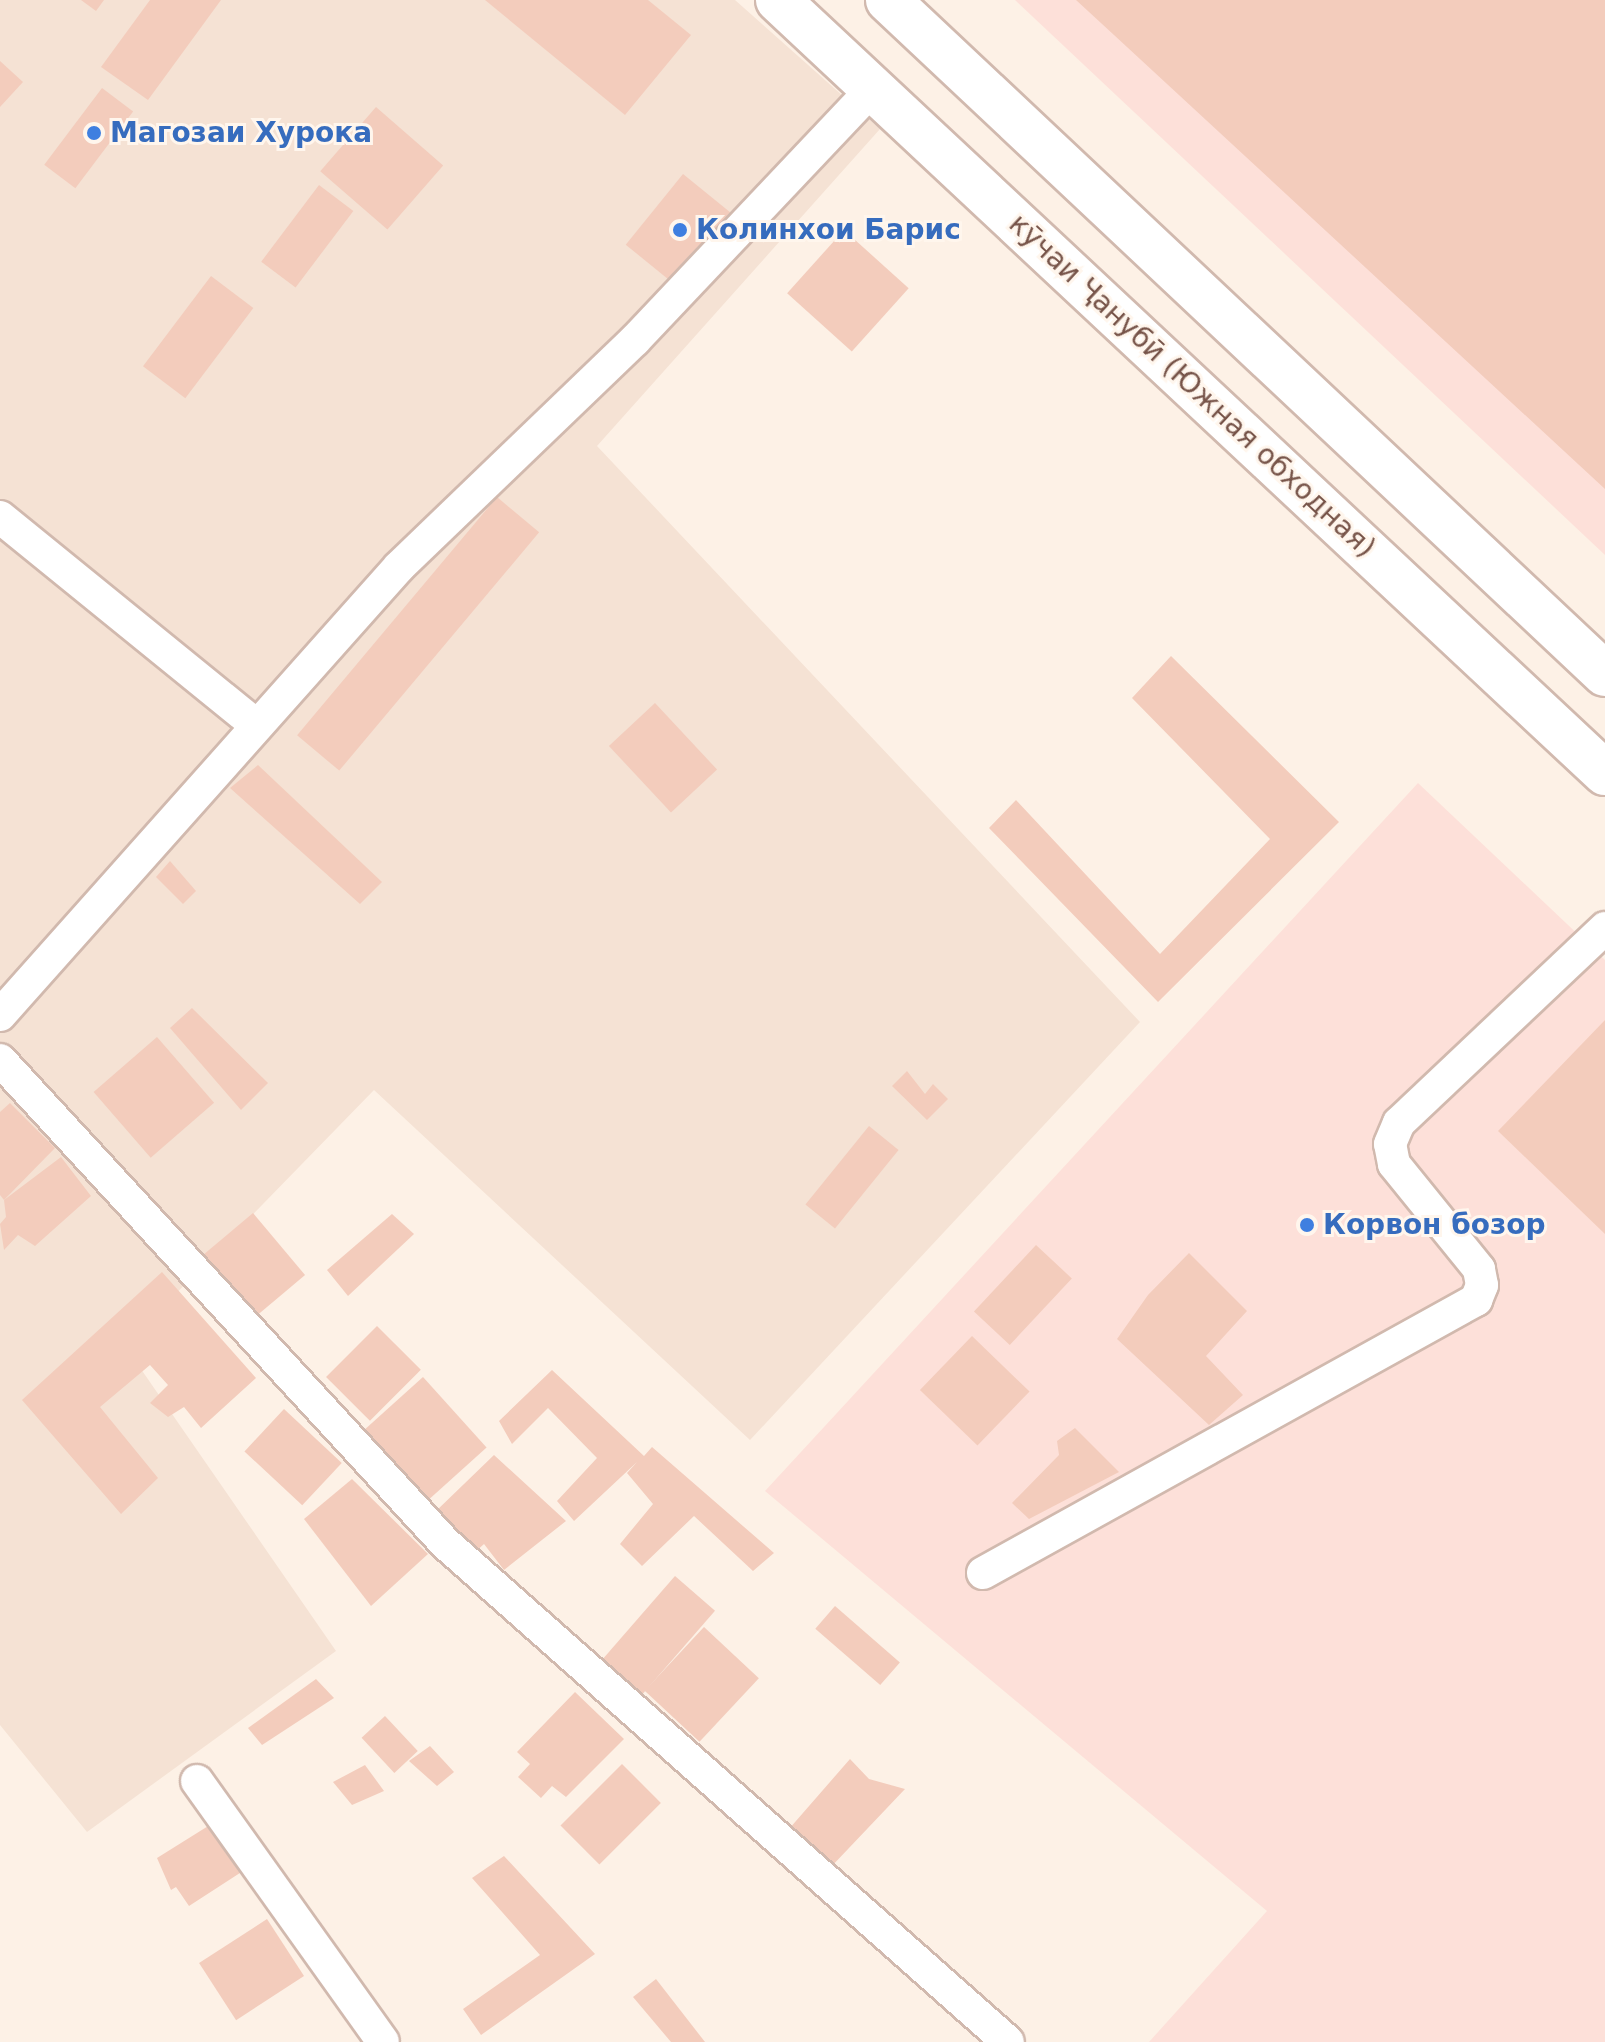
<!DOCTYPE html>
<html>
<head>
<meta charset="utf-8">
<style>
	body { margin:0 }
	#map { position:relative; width:1605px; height:2042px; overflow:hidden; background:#fdf1e6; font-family:"DejaVu Sans",sans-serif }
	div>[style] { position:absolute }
	.residential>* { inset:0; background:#f5e2d4 }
	.commercial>* { inset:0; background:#fde0d9 }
	.building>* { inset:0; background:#f3ccbc; transform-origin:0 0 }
	.roads { filter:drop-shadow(2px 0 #d1b9ae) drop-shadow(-2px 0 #d1b9ae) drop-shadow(0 2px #d1b9ae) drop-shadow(0 -2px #d1b9ae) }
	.minor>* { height:32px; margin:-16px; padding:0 16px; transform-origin:16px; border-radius:16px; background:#fff }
	.secondary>* { height:44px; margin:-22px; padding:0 22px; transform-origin:22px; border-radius:22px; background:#fff }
	.dots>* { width:22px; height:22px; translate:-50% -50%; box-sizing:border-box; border:4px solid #fff6ed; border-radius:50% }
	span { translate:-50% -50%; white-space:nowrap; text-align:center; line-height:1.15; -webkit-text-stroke:6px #fff6ed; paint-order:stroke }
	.shop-label { font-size:28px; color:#366cbe; font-weight:700 }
	.left { translate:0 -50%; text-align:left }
	.street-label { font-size:28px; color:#775449 }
</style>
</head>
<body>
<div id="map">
	<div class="residential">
		<div style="clip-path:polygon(0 0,735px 0,880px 129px,597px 446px,1140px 1022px,750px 1440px,374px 1090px,125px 1346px,336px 1651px,87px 1832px,0 1725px)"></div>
	</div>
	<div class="commercial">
		<div style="clip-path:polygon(1015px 0,1605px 0,1605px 555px)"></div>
		<div style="clip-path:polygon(1418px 783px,1605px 960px,1605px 2042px,1149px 2042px,1267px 1911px,765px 1491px)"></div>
	</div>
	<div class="building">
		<div style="clip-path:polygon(81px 0,104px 0,96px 11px)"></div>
		<div style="clip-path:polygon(150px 0,221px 0,148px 100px,101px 67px)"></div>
		<div style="clip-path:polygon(485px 0,648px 0,691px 35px,625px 115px)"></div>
		<div style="clip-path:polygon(1076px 0,1605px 0,1605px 489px,1114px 35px)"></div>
		<div style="clip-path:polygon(0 61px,23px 82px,0 107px)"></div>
		<div style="left:102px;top:88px;width:39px;height:96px;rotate:37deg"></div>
		<div style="left:376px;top:107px;width:89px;height:85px;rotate:41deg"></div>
		<div style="left:683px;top:174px;width:65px;height:91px;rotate:39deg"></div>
		<div style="left:319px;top:185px;width:43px;height:96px;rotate:37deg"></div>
		<div style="left:844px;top:230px;width:87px;height:85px;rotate:42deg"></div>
		<div style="left:211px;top:276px;width:53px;height:113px;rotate:37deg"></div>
		<div style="left:497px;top:497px;width:55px;height:311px;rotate:40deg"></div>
		<div style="clip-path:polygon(1171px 656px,1339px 822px,1158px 1002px,989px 828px,1016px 800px,1160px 954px,1270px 839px,1132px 698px)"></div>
		<div style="left:655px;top:703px;width:91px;height:63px;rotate:47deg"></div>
		<div style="clip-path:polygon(258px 765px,382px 882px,360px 904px,230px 788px)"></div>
		<div style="clip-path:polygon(170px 861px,196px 891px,183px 904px,156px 877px)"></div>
		<div style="clip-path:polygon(192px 1008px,268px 1083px,241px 1110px,170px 1028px)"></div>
		<div style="clip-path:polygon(1605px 1020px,1605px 1234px,1498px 1131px)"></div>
		<div style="left:157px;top:1037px;width:87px;height:84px;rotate:49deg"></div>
		<div style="clip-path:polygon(907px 1071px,925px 1094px,933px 1084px,948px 1099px,927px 1120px,892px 1086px)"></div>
		<div style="clip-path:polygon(10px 1103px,55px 1148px,4px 1200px,0 1195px,0 1112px)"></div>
		<div style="left:869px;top:1126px;width:38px;height:101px;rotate:39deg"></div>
		<div style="clip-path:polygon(61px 1157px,91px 1196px,35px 1246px,18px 1235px,4px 1250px,0 1224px,6px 1217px,4px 1200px)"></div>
		<div style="left:253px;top:1213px;width:81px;height:64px;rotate:50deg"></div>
		<div style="clip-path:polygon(392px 1214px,414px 1234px,348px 1296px,327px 1270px)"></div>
		<div style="left:1036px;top:1245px;width:49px;height:91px;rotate:43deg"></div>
		<div style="clip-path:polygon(1189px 1253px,1247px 1311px,1206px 1356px,1243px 1395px,1209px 1425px,1117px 1339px,1148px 1295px)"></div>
		<div style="clip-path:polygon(162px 1272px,256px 1378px,201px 1428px,184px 1407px,168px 1417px,150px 1403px,168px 1385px,150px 1365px,100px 1407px,158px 1478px,121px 1514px,22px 1400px)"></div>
		<div style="left:377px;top:1326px;width:62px;height:72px;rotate:45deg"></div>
		<div style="left:972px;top:1336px;width:80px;height:75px;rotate:44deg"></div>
		<div style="clip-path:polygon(552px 1370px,644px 1456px,652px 1447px,774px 1553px,753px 1571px,694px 1516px,642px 1566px,620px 1544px,653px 1504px,627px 1473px,637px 1462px,574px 1521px,557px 1501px,597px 1458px,548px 1408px,512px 1444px,499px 1421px)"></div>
		<div style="left:423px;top:1377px;width:95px;height:84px;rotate:48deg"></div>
		<div style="left:284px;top:1409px;width:79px;height:58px;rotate:43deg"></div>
		<div style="clip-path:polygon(1075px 1428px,1119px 1472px,1029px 1519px,1012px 1503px,1059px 1455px,1057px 1441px)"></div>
		<div style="clip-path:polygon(494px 1455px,566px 1521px,504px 1570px,484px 1544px,473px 1554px,434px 1513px)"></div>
		<div style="clip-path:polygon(352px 1479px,428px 1554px,371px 1606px,304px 1519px)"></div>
		<div style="left:675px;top:1576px;width:53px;height:111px;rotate:41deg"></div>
		<div style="left:835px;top:1606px;width:86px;height:30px;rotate:41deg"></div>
		<div style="left:704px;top:1627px;width:75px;height:87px;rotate:43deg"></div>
		<div style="clip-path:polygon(316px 1679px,334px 1698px,262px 1745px,248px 1728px)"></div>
		<div style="clip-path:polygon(575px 1692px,624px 1739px,566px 1797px,552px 1786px,541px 1798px,518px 1777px,530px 1764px,517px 1752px)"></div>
		<div style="left:385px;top:1716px;width:48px;height:32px;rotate:47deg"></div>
		<div style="clip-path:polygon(430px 1746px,454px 1772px,437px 1786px,409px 1761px)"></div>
		<div style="clip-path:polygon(850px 1759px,869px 1779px,905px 1789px,830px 1868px,789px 1829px)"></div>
		<div style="left:622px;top:1764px;width:55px;height:87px;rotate:45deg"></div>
		<div style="clip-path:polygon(365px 1765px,384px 1791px,352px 1805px,333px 1782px)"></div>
		<div style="clip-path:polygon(213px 1823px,243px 1871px,189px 1906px,176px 1887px,171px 1890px,157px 1858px)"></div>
		<div style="clip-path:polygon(504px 1856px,595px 1954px,481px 2035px,463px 2009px,540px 1955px,472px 1878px)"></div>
		<div style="left:267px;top:1919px;width:68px;height:81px;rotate:57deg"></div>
		<div style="clip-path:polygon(656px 1979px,705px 2042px,671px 2042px,633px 1997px)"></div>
	</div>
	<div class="roads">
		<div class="minor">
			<div style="left:0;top:517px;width:331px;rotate:39.1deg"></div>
			<div style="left:0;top:1015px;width:600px;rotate:-48.31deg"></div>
			<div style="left:399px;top:567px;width:327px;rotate:-43.9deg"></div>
			<div style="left:635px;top:340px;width:347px;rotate:-46.6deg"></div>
			<div style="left:0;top:1060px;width:657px;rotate:47.34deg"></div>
			<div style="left:445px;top:1543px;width:752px;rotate:41.55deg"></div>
			<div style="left:983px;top:1573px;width:564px;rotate:-28.98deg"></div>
			<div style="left:1476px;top:1300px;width:16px;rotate:-68deg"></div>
			<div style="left:1482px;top:1285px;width:16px;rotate:-101deg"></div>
			<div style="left:1479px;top:1269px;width:135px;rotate:-129deg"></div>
			<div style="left:1394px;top:1164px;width:20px;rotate:-101deg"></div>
			<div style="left:1390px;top:1144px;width:23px;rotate:-67deg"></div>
			<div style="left:1399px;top:1123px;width:284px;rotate:-43.4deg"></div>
			<div style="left:197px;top:1781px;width:320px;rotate:54.5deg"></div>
		</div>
		<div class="secondary">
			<div style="left:778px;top:0;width:1132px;rotate:43.07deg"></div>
			<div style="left:888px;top:0;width:984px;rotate:43.23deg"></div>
		</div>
	</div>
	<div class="dots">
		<div style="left:94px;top:133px;background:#3f7fe0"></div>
		<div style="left:680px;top:230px;background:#3f7fe0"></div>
		<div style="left:1307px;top:1225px;background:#3f7fe0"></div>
	</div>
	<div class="shop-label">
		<span class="left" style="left:110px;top:133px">Магозаи Хурока</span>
		<span class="left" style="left:696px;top:230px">Колинхои Барис</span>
		<span class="left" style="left:1323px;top:1225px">Корвон бозор</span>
	</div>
	<div class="street-label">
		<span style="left:1192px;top:386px;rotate:43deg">кӯчаи Ҷанубӣ (Южная обходная)</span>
	</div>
</div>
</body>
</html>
